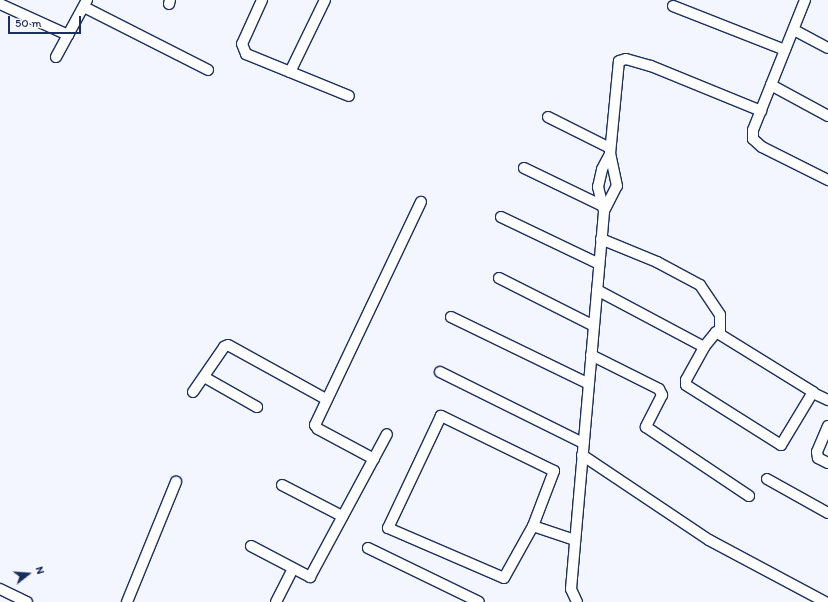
<!DOCTYPE html>
<html>
<head>
<meta charset="utf-8">
<style>
	body { margin:0 }
	#map { position:relative; width:828px; height:602px; overflow:hidden; background:#f3f5ff; font-family:Itim,sans-serif }
	div>[style] { position:absolute }
	.roads { filter:drop-shadow(1px 0 #1b2f5e) drop-shadow(-1px 0 #1b2f5e) drop-shadow(0 1px #1b2f5e) drop-shadow(0 -1px #1b2f5e) }
	.minor>* { height:10px; margin:-5px; padding:0 5px; transform-origin:5px; border-radius:5px; background:#fff }
	span { translate:-50% -50%; white-space:nowrap; text-align:center; line-height:1.15; -webkit-text-stroke:3.5px #fff; paint-order:stroke }
	.north { position:absolute; left:8px; top:554px; width:40px; height:40px; -webkit-text-stroke:3px #fff; paint-order:stroke; rotate:73deg; font-size:11px; font-weight:700; line-height:16px; text-align:center; color:#1b2f5e }
	.north::after { content:''; display:block; margin:auto; width:14px; height:18px; background:#1b2f5e; clip-path:polygon(50% 0,100% 100%,50% 72%,0 100%) }
	.scale { position:absolute; left:8px; top:16px; width:73px; height:18px; box-sizing:border-box; border:2px solid #1b2f5e; border-top:0; padding-left:5px; font-size:12px; line-height:14px; white-space:nowrap; color:#1b2f5e; -webkit-text-stroke:3px #fff; paint-order:stroke }
</style>
</head>
<body>
<div id="map">
	<div class="roads">
		<div class="minor">
			<div style="left:262px;top:0;width:48px;rotate:114.4deg"></div>
			<div style="left:242px;top:44px;width:11px;rotate:68deg"></div>
			<div style="left:246px;top:54px;width:111px;rotate:22.2deg"></div>
			<div style="left:805px;top:0;width:92px;rotate:111.8deg"></div>
			<div style="left:771px;top:85px;width:65px;rotate:28.5deg"></div>
			<div style="left:0;top:4px;width:75px;rotate:24.5deg"></div>
			<div style="left:169px;top:4px;width:4px;rotate:-76deg"></div>
			<div style="left:673px;top:6px;width:120px;rotate:21.4deg"></div>
			<div style="left:84px;top:7px;width:139px;rotate:26.9deg"></div>
			<div style="left:794px;top:30px;width:38px;rotate:28deg"></div>
			<div style="left:56px;top:57px;width:65px;rotate:-61.5deg"></div>
			<div style="left:290px;top:72px;width:80px;rotate:-64.1deg"></div>
			<div style="left:771px;top:85px;width:48px;rotate:111.8deg"></div>
			<div style="left:753px;top:130px;width:9px;rotate:90deg"></div>
			<div style="left:753px;top:139px;width:12px;rotate:42deg"></div>
			<div style="left:762px;top:147px;width:74px;rotate:26.6deg"></div>
			<div style="left:548px;top:117px;width:69px;rotate:26.6deg"></div>
			<div style="left:524px;top:168px;width:88px;rotate:25.7deg"></div>
			<div style="left:604px;top:211px;width:28px;rotate:-63deg"></div>
			<div style="left:617px;top:186px;width:33px;rotate:-102deg"></div>
			<div style="left:610px;top:154px;width:93px;rotate:-84.5deg"></div>
			<div style="left:619px;top:61px;width:7px;rotate:-16deg"></div>
			<div style="left:626px;top:59px;width:26px;rotate:16deg"></div>
			<div style="left:651px;top:66px;width:119px;rotate:22.2deg"></div>
			<div style="left:501px;top:217px;width:109px;rotate:25.6deg"></div>
			<div style="left:601px;top:239px;width:61px;rotate:22.3deg"></div>
			<div style="left:657px;top:262px;width:49px;rotate:28.1deg"></div>
			<div style="left:700px;top:285px;width:36px;rotate:56deg"></div>
			<div style="left:720px;top:315px;width:18px;rotate:90deg"></div>
			<div style="left:499px;top:278px;width:106px;rotate:26.8deg"></div>
			<div style="left:597px;top:290px;width:121px;rotate:28deg"></div>
			<div style="left:451px;top:317px;width:153px;rotate:25.9deg"></div>
			<div style="left:716px;top:332px;width:114px;rotate:31.7deg"></div>
			<div style="left:813px;top:392px;width:62px;rotate:121.1deg"></div>
			<div style="left:781px;top:445px;width:112px;rotate:-147.7deg"></div>
			<div style="left:686px;top:385px;width:5px;rotate:-90deg"></div>
			<div style="left:686px;top:380px;width:38px;rotate:-61deg"></div>
			<div style="left:704px;top:347px;width:19px;rotate:-51deg"></div>
			<div style="left:591px;top:355px;width:76px;rotate:26.6deg"></div>
			<div style="left:659px;top:389px;width:7px;rotate:63deg"></div>
			<div style="left:662px;top:395px;width:36px;rotate:117deg"></div>
			<div style="left:646px;top:427px;width:124px;rotate:33.8deg"></div>
			<div style="left:440px;top:372px;width:160px;rotate:26.4deg"></div>
			<div style="left:204px;top:377px;width:61px;rotate:29.5deg"></div>
			<div style="left:193px;top:392px;width:55px;rotate:-55.4deg"></div>
			<div style="left:224px;top:347px;width:4px;rotate:-27deg"></div>
			<div style="left:228px;top:345px;width:112px;rotate:28.9deg"></div>
			<div style="left:813px;top:393px;width:17px;rotate:25deg"></div>
			<div style="left:828px;top:426px;width:28px;rotate:113deg"></div>
			<div style="left:817px;top:452px;width:6px;rotate:81deg"></div>
			<div style="left:818px;top:458px;width:11px;rotate:27deg"></div>
			<div style="left:582px;top:455px;width:153px;rotate:33.8deg"></div>
			<div style="left:709px;top:540px;width:132px;rotate:28.1deg"></div>
			<div style="left:374px;top:459px;width:64px;rotate:-151.8deg"></div>
			<div style="left:318px;top:429px;width:5px;rotate:-127deg"></div>
			<div style="left:315px;top:425px;width:247px;rotate:-64.6deg"></div>
			<div style="left:767px;top:479px;width:70px;rotate:29.1deg"></div>
			<div style="left:282px;top:485px;width:68px;rotate:27.3deg"></div>
			<div style="left:533px;top:526px;width:59px;rotate:-69.1deg"></div>
			<div style="left:554px;top:471px;width:126px;rotate:-154deg"></div>
			<div style="left:441px;top:416px;width:124px;rotate:115.3deg"></div>
			<div style="left:388px;top:528px;width:126px;rotate:23.3deg"></div>
			<div style="left:504px;top:578px;width:60px;rotate:-60.9deg"></div>
			<div style="left:533px;top:526px;width:44px;rotate:18.4deg"></div>
			<div style="left:251px;top:546px;width:67px;rotate:27.7deg"></div>
			<div style="left:310px;top:577px;width:162px;rotate:-61.7deg"></div>
			<div style="left:368px;top:548px;width:123px;rotate:25.9deg"></div>
			<div style="left:0;top:589px;width:30px;rotate:26deg"></div>
			<div style="left:127px;top:602px;width:130px;rotate:-67.8deg"></div>
			<div style="left:276px;top:602px;width:37px;rotate:-63deg"></div>
			<div style="left:577px;top:602px;width:14px;rotate:-115deg"></div>
			<div style="left:571px;top:589px;width:379px;rotate:-85deg"></div>
			<div style="left:604px;top:211px;width:25px;rotate:-104deg"></div>
			<div style="left:598px;top:187px;width:18px;rotate:-77deg"></div>
			<div style="left:602px;top:169px;width:17px;rotate:-62deg"></div>
		</div>
	</div>
	<div class="north">N</div>
	<div class="scale">50 m</div>
</div>
</body>
</html>
